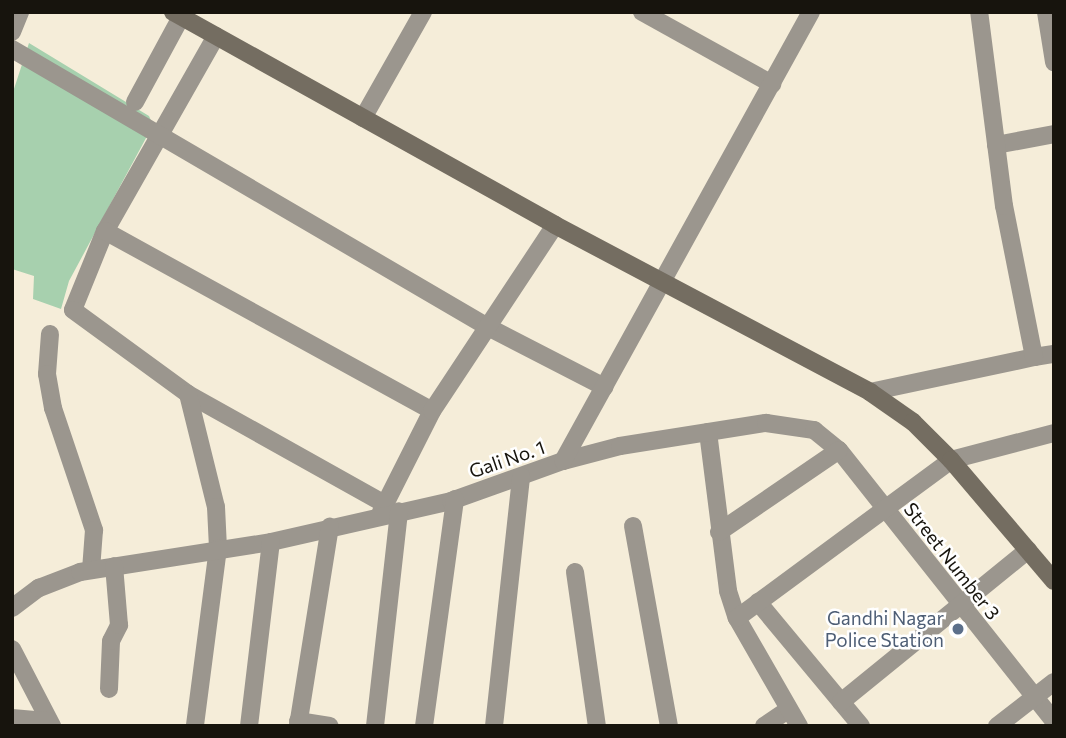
<!DOCTYPE html>
<html>
<head>
<meta charset="utf-8">
<style>
	body { margin:0 }
	#map { position:relative; width:1066px; height:738px; overflow:hidden; background:#f5edd9; font-family:Commissioner,sans-serif }
	div>[style] { position:absolute }
	.green>* { inset:0; background:#a7d0ae }
	.street>* { height:18px; margin:-9px; padding:0 9px; transform-origin:9px; border-radius:9px; background:#9b968e }
	.secondary>* { height:18px; margin:-9px; padding:0 9px; transform-origin:9px; border-radius:9px; background:#746d61 }
	.dots>* { width:19px; height:19px; translate:-50% -50%; box-sizing:border-box; border:4px solid #fff; border-radius:50% }
	span { translate:-50% -50%; white-space:nowrap; text-align:center; line-height:1.15; -webkit-text-stroke:5px #fff; paint-order:stroke }
	.street-label { font-size:19px; color:#17140d }
	.service-label { font-size:19px; color:#4e5e75 }
	.right { translate:-100% -50%; text-align:right }
	.frame { position:absolute; inset:0; border:14px solid #17140d; pointer-events:none }
</style>
</head>
<body>
<div id="map">
	<div class="green">
		<div style="clip-path:polygon(29px 43px,149px 116px,153px 125px,69px 281px,61px 309px,33px 299px,34px 276px,12px 269px,12px 95px)"></div>
	</div>
	<div class="street">
		<div style="left:642px;top:12px;width:149px;rotate:29deg"></div>
		<div style="left:1046px;top:12px;width:51px;rotate:80.9deg"></div>
		<div style="left:12px;top:32px;width:22px;rotate:-68deg"></div>
		<div style="left:216px;top:36px;width:224px;rotate:119.6deg"></div>
		<div style="left:105px;top:231px;width:85px;rotate:112.1deg"></div>
		<div style="left:73px;top:310px;width:142px;rotate:36.1deg"></div>
		<div style="left:188px;top:394px;width:223px;rotate:29.2deg"></div>
		<div style="left:12px;top:49px;width:551px;rotate:30.29deg"></div>
		<div style="left:488px;top:327px;width:131px;rotate:27.3deg"></div>
		<div style="left:135px;top:102px;width:97px;rotate:-61.6deg"></div>
		<div style="left:363px;top:118px;width:122px;rotate:-60.5deg"></div>
		<div style="left:996px;top:145px;width:59px;rotate:-10.7deg"></div>
		<div style="left:105px;top:231px;width:373px;rotate:28.8deg"></div>
		<div style="left:50px;top:334px;width:40px;rotate:94.3deg"></div>
		<div style="left:47px;top:374px;width:35px;rotate:80deg"></div>
		<div style="left:53px;top:408px;width:129px;rotate:71.4deg"></div>
		<div style="left:94px;top:530px;width:40px;rotate:94.3deg"></div>
		<div style="left:1034px;top:357px;width:20px;rotate:-9deg"></div>
		<div style="left:870px;top:392px;width:168px;rotate:-12deg"></div>
		<div style="left:1034px;top:357px;width:154px;rotate:-101.2deg"></div>
		<div style="left:1004px;top:206px;width:196px;rotate:-97.3deg"></div>
		<div style="left:188px;top:394px;width:116px;rotate:76.1deg"></div>
		<div style="left:216px;top:507px;width:41px;rotate:87.2deg"></div>
		<div style="left:218px;top:548px;width:179px;rotate:97.4deg"></div>
		<div style="left:708px;top:432px;width:160px;rotate:82.8deg"></div>
		<div style="left:728px;top:591px;width:28px;rotate:72deg"></div>
		<div style="left:563px;top:461px;width:59px;rotate:-14.7deg"></div>
		<div style="left:620px;top:446px;width:148px;rotate:-9deg"></div>
		<div style="left:766px;top:423px;width:49px;rotate:8.3deg"></div>
		<div style="left:814px;top:430px;width:32px;rotate:39deg"></div>
		<div style="left:839px;top:450px;width:346px;rotate:51.6deg"></div>
		<div style="left:381px;top:512px;width:113px;rotate:-63.2deg"></div>
		<div style="left:432px;top:411px;width:223px;rotate:-56.5deg"></div>
		<div style="left:633px;top:526px;width:203px;rotate:79.8deg"></div>
		<div style="left:719px;top:532px;width:145px;rotate:-34.3deg"></div>
		<div style="left:575px;top:572px;width:156px;rotate:81.9deg"></div>
		<div style="left:758px;top:602px;width:161px;rotate:50.3deg"></div>
		<div style="left:12px;top:608px;width:34px;rotate:-37deg"></div>
		<div style="left:39px;top:588px;width:44px;rotate:-21.3deg"></div>
		<div style="left:80px;top:572px;width:193px;rotate:-8.9deg"></div>
		<div style="left:271px;top:542px;width:185px;rotate:-12.8deg"></div>
		<div style="left:451px;top:501px;width:119px;rotate:-19.7deg"></div>
		<div style="left:563px;top:461px;width:513px;rotate:-61.09deg"></div>
		<div style="left:12px;top:649px;width:87px;rotate:62.5deg"></div>
		<div style="left:109px;top:689px;width:48px;rotate:-87.6deg"></div>
		<div style="left:111px;top:641px;width:18px;rotate:-63deg"></div>
		<div style="left:119px;top:625px;width:59px;rotate:-94.8deg"></div>
		<div style="left:841px;top:702px;width:241px;rotate:-39.1deg"></div>
		<div style="left:12px;top:718px;width:37px;rotate:5deg"></div>
		<div style="left:298px;top:721px;width:32px;rotate:9deg"></div>
		<div style="left:249px;top:726px;width:185px;rotate:-83.2deg"></div>
		<div style="left:298px;top:726px;width:202px;rotate:-80.9deg"></div>
		<div style="left:375px;top:726px;width:216px;rotate:-83.6deg"></div>
		<div style="left:424px;top:726px;width:229px;rotate:-82.2deg"></div>
		<div style="left:494px;top:726px;width:251px;rotate:-83.8deg"></div>
		<div style="left:764px;top:726px;width:29px;rotate:-34deg"></div>
		<div style="left:799px;top:726px;width:125px;rotate:-119.9deg"></div>
		<div style="left:737px;top:618px;width:266px;rotate:-36.4deg"></div>
		<div style="left:951px;top:460px;width:106px;rotate:-14.7deg"></div>
		<div style="left:997px;top:726px;width:72px;rotate:-37.7deg"></div>
	</div>
	<div class="secondary">
		<div style="left:173px;top:12px;width:437px;rotate:29.1deg"></div>
		<div style="left:555px;top:225px;width:357px;rotate:27.9deg"></div>
		<div style="left:870px;top:392px;width:52px;rotate:34.9deg"></div>
		<div style="left:913px;top:422px;width:54px;rotate:45deg"></div>
		<div style="left:951px;top:460px;width:159px;rotate:49.6deg"></div>
	</div>
	<div class="dots">
		<div style="left:958px;top:629px;background:#5c6f8a"></div>
	</div>
	<div class="street-label">
		<span style="left:507px;top:459px;rotate:-19deg">Gali No. 1</span>
		<span style="left:952px;top:561px;rotate:52deg">Street Number 3</span>
	</div>
	<div class="service-label">
		<span class="right" style="left:944px;top:629px">Gandhi Nagar<br>Police Station</span>
	</div>
	<div class="frame"></div>
</div>
</body>
</html>
